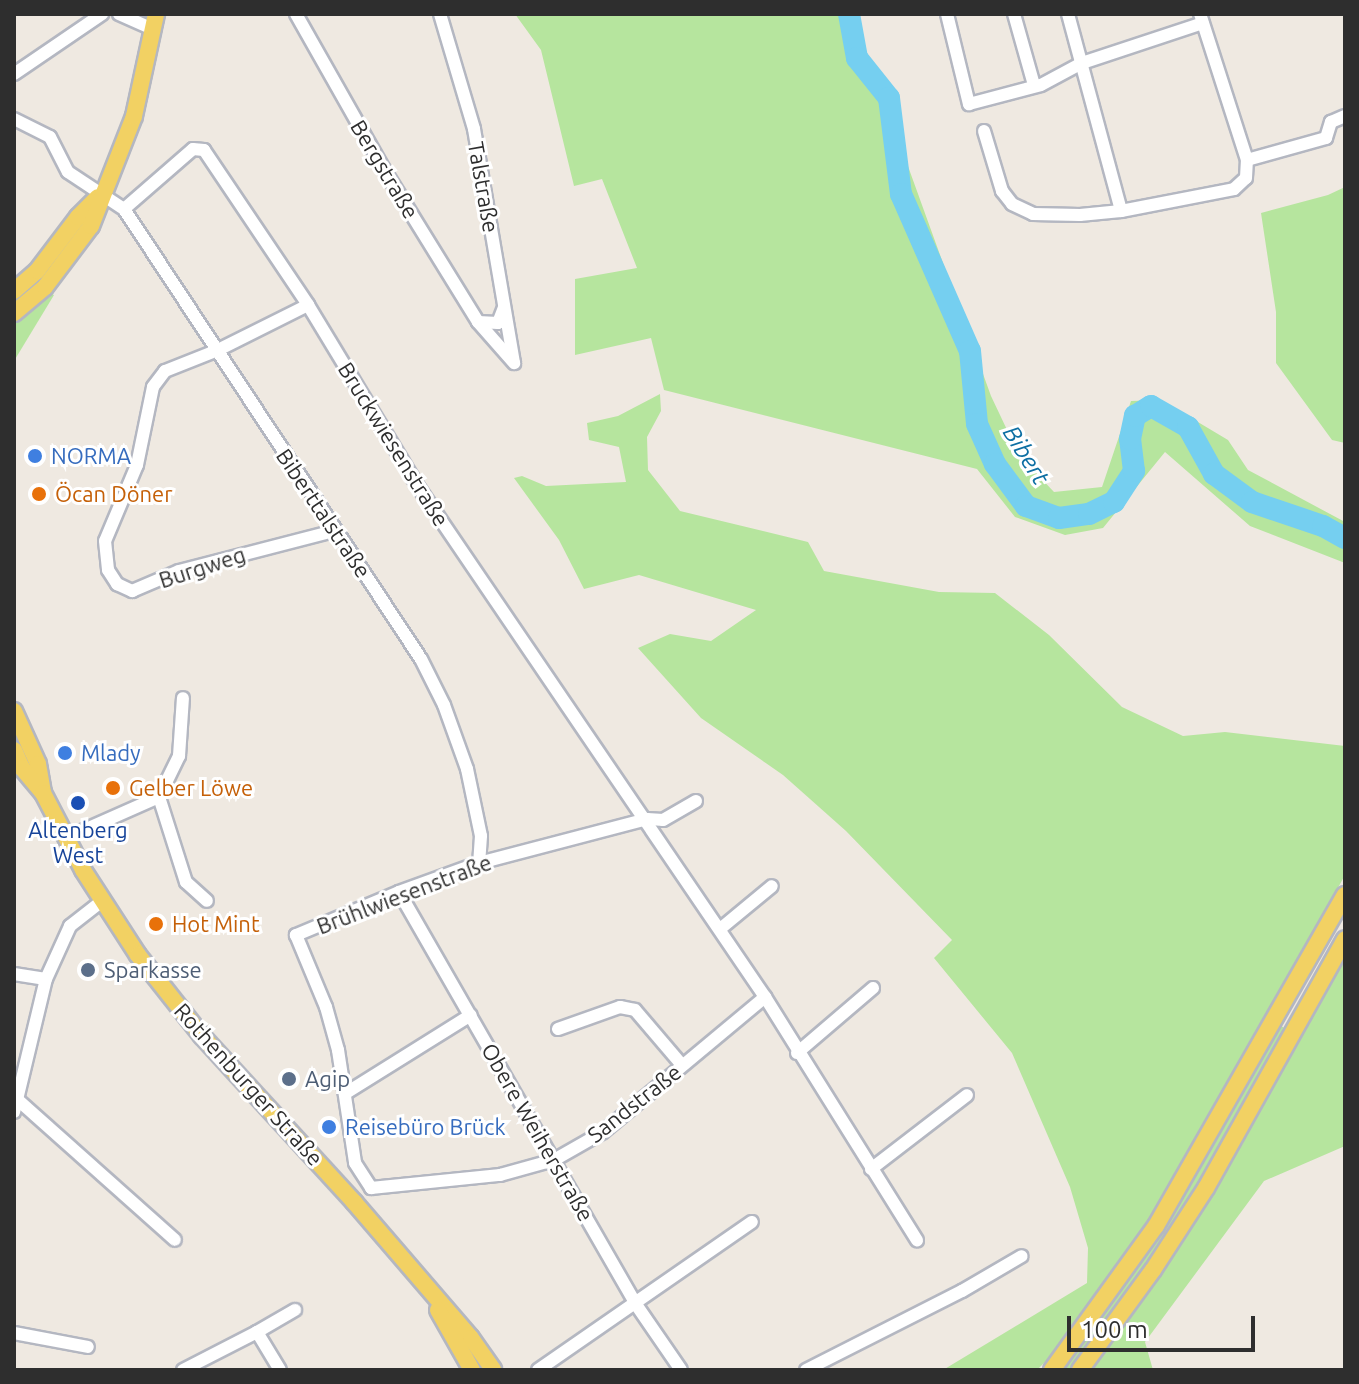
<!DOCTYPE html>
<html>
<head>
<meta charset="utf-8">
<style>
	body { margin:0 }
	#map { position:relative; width:1359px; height:1384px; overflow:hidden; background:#efe9e1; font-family:Ubuntu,sans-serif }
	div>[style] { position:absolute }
	.green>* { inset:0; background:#b6e59e }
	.river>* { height:22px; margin:-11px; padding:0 11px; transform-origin:11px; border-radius:11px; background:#75cff0 }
	.roads { filter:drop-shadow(2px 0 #b4b7c1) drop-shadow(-2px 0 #b4b7c1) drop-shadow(0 2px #b4b7c1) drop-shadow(0 -2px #b4b7c1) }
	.minor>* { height:12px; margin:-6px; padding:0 6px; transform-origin:6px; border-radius:6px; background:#fff }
	.major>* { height:16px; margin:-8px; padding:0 8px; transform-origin:8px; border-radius:8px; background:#f2d163 }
	.dots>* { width:22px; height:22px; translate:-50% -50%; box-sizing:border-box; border:4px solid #fff; border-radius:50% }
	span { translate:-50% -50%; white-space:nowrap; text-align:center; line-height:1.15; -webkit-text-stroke:6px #fff; paint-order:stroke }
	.street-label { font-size:22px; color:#2e2e2e }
	.shop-label { font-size:22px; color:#366cbe }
	.left { translate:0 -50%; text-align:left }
	.food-label { font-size:22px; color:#c56008 }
	.transit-label { font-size:22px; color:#164399 }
	.service-label { font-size:22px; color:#4e5e75 }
	.water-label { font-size:24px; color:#0d6fa3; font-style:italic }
	.frame { position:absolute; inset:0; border:16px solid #2e2e2e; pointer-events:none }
	.scale { position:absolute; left:1067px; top:1316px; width:188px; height:36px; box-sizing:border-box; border:4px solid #2e2e2e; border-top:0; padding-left:10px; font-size:24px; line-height:28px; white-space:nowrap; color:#2e2e2e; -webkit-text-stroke:6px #fff; paint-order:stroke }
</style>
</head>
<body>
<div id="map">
	<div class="green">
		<div style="clip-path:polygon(515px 14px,853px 14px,991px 396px,1019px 455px,1054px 492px,1102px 487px,1131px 401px,1161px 400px,1228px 440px,1248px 470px,1345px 522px,1345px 563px,1250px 526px,1165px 452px,1103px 528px,1065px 535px,1015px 517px,977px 469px,664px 390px,651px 338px,575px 355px,575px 279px,637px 268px,602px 179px,574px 186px,541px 50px)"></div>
		<div style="clip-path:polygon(1345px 187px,1345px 443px,1332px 440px,1276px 363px,1276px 312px,1261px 213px,1328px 195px)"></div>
		<div style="clip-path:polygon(48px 292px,54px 295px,14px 361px,14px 319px)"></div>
		<div style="clip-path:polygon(660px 394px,661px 411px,647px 437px,648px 470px,680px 511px,808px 542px,824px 571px,939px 592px,995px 593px,1049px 635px,1122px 707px,1183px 736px,1225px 732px,1345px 746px,1345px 875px,1186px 1163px,1129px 1254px,1062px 1345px,1037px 1370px,943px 1370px,1087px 1283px,1088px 1248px,1070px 1187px,1012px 1053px,934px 958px,952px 940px,846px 831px,783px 775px,701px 718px,638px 648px,670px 634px,711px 641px,756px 610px,639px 575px,584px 589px,559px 540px,514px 478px,522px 476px,546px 486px,626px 482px,619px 447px,589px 440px,587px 423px,618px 416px)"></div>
		<div style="clip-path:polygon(1345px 953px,1345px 1146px,1264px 1181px,1145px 1342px,1153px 1370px,1090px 1370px,1163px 1268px,1235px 1152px)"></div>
		<div style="clip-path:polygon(1281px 1026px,1288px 1030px,1155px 1256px,1072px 1370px,1060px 1370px,1148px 1251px)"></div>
	</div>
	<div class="river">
		<div style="left:849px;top:14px;width:45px;rotate:79.7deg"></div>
		<div style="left:857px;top:58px;width:51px;rotate:51.3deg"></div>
		<div style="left:889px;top:98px;width:97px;rotate:82.9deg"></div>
		<div style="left:901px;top:194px;width:171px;rotate:66.3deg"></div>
		<div style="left:970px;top:351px;width:73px;rotate:84.5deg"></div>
		<div style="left:977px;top:424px;width:44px;rotate:65.8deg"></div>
		<div style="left:995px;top:464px;width:52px;rotate:53.6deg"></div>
		<div style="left:1026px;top:506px;width:35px;rotate:20deg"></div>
		<div style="left:1059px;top:518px;width:30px;rotate:-8deg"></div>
		<div style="left:1089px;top:514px;width:28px;rotate:-26deg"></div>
		<div style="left:1114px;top:502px;width:37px;rotate:-57deg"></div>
		<div style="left:1134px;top:471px;width:32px;rotate:-97deg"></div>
		<div style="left:1130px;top:439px;width:24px;rotate:-78deg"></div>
		<div style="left:1135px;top:416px;width:19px;rotate:-32deg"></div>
		<div style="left:1151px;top:406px;width:43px;rotate:29.6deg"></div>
		<div style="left:1188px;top:427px;width:54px;rotate:61deg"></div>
		<div style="left:1214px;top:474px;width:47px;rotate:36.4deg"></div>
		<div style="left:1252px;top:502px;width:75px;rotate:18.7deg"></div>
		<div style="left:1323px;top:526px;width:25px;rotate:29deg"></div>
	</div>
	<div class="roads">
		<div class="minor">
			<div style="left:119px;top:14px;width:37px;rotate:24deg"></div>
			<div style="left:296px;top:14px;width:177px;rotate:60.5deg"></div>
			<div style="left:383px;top:168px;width:181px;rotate:58.3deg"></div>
			<div style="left:478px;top:322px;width:55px;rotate:48.7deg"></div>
			<div style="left:440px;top:14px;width:120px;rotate:73.5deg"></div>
			<div style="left:474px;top:129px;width:236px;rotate:80.3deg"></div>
			<div style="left:947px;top:14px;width:93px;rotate:76.3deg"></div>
			<div style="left:969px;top:104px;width:74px;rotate:-14.8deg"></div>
			<div style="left:1041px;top:85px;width:47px;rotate:-28.2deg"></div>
			<div style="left:1082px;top:63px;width:127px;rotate:-18.3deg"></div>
			<div style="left:1014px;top:14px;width:74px;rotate:74.3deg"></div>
			<div style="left:1068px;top:14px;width:204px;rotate:74.9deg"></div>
			<div style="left:14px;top:74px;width:107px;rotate:-34.3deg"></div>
			<div style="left:14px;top:119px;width:40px;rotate:26.6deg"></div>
			<div style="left:50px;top:137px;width:39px;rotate:63deg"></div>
			<div style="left:68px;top:172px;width:67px;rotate:33.5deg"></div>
			<div style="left:124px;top:209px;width:539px;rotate:56.58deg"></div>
			<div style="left:421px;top:659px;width:51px;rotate:63.4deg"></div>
			<div style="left:444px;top:705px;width:68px;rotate:70.2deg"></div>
			<div style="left:467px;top:769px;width:68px;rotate:78.2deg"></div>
			<div style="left:481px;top:836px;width:27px;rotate:94deg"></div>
			<div style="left:984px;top:131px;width:63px;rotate:73.3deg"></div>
			<div style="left:1002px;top:191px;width:16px;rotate:52deg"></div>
			<div style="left:1012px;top:204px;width:23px;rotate:25deg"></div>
			<div style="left:1033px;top:214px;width:47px;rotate:1.2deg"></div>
			<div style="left:1080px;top:215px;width:41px;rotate:-5.6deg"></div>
			<div style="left:1121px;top:211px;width:115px;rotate:-11deg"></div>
			<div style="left:1234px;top:189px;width:16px;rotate:-43deg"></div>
			<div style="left:1246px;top:178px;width:18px;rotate:-87deg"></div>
			<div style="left:1247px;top:160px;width:153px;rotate:-107.8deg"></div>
			<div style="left:1247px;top:160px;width:82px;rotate:-15.6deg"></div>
			<div style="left:1326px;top:138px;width:17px;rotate:-73deg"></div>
			<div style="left:1331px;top:122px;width:15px;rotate:-23deg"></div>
			<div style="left:124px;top:209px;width:91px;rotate:-41deg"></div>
			<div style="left:193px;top:149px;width:11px;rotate:5deg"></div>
			<div style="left:204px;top:150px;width:187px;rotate:56.1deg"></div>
			<div style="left:308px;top:305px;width:210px;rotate:58.8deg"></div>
			<div style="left:417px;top:485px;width:619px;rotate:55.8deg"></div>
			<div style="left:765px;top:997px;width:287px;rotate:58deg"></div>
			<div style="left:308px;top:305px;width:101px;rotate:153.4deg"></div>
			<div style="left:218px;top:350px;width:57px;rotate:158.4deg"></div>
			<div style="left:165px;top:371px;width:20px;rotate:127deg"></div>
			<div style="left:153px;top:387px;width:80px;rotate:101.6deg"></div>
			<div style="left:137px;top:465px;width:82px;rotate:112.8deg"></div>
			<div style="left:105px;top:541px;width:29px;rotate:84deg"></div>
			<div style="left:108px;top:570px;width:17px;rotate:57deg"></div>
			<div style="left:117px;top:584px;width:17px;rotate:25deg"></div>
			<div style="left:132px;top:591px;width:51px;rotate:-23.1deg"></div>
			<div style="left:179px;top:571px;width:160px;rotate:-14.5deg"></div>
			<div style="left:478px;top:322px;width:20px;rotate:3deg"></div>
			<div style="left:498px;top:323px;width:17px;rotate:-69deg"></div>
			<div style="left:159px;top:797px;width:89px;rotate:72.4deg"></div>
			<div style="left:186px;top:882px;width:28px;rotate:42deg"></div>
			<div style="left:696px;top:801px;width:38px;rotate:150deg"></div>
			<div style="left:663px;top:820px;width:16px;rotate:-176deg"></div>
			<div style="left:647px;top:819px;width:174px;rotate:165.3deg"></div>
			<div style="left:479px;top:863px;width:85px;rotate:160.1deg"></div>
			<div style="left:399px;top:892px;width:112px;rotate:157.3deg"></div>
			<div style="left:296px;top:935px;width:78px;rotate:67.4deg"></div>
			<div style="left:326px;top:1007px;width:45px;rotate:74.4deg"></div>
			<div style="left:338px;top:1050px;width:114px;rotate:81.4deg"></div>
			<div style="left:355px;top:1163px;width:30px;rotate:57deg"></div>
			<div style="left:371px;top:1188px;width:130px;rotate:-5.8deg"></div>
			<div style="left:500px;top:1175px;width:56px;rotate:-15.5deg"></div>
			<div style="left:554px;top:1160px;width:56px;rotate:-29.7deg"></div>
			<div style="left:603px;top:1132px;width:211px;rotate:-39.8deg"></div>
			<div style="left:66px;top:838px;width:102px;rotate:-23.8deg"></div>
			<div style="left:159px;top:797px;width:46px;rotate:-64deg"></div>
			<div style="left:179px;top:756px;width:58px;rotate:-86.1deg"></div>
			<div style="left:399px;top:892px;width:474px;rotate:60.1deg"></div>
			<div style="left:635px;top:1303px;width:81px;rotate:55.5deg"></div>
			<div style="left:720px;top:929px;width:67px;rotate:-39.6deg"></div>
			<div style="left:14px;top:974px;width:32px;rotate:9deg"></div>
			<div style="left:558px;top:1029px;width:66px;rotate:-19.5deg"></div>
			<div style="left:620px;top:1007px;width:15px;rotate:11deg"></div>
			<div style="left:635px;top:1010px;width:72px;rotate:49.5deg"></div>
			<div style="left:797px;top:1053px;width:100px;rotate:-40.5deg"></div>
			<div style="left:346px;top:1093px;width:147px;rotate:-32deg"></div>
			<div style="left:18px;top:1100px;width:210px;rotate:41.7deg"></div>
			<div style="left:14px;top:1112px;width:137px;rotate:-76.5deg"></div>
			<div style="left:46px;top:979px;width:58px;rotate:-65.6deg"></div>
			<div style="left:70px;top:926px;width:41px;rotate:-38deg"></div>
			<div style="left:871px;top:1169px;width:121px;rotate:-37.6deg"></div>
			<div style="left:257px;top:1332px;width:44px;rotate:-30.1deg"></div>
			<div style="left:14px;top:1333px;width:75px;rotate:10.7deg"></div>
			<div style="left:183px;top:1370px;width:83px;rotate:-27.2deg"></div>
			<div style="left:257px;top:1332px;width:44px;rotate:58.8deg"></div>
			<div style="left:538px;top:1370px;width:260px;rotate:-34.7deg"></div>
			<div style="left:806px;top:1370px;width:175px;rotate:-26.9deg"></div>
			<div style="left:962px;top:1291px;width:69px;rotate:-30.3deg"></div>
		</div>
		<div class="major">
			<div style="left:14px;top:291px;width:30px;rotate:-41deg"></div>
			<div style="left:37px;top:271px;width:68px;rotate:-52.8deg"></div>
			<div style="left:78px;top:217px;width:28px;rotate:-45deg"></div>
			<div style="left:14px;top:313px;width:40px;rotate:-40deg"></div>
			<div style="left:45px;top:287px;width:76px;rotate:-53deg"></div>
			<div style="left:91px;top:226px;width:118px;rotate:-68.6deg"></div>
			<div style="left:134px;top:116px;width:104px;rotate:-77.8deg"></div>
			<div style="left:14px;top:711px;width:58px;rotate:65.6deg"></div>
			<div style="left:38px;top:764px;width:28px;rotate:80deg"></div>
			<div style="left:14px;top:750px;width:20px;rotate:66deg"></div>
			<div style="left:22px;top:768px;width:33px;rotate:50deg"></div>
			<div style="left:43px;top:793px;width:87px;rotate:62.5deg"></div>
			<div style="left:83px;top:870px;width:101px;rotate:57.1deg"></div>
			<div style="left:138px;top:955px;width:103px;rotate:51.7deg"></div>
			<div style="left:202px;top:1036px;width:225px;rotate:47.5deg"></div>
			<div style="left:354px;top:1202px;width:179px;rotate:49.3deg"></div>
			<div style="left:471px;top:1338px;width:39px;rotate:55deg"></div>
			<div style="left:438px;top:1310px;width:69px;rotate:60.5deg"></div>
			<div style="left:1052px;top:1370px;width:178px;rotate:-54.2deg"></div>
			<div style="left:1156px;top:1226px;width:381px;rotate:-60.3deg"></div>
			<div style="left:1080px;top:1370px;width:124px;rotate:-53.9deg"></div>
			<div style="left:1153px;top:1270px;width:98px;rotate:-57.1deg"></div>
			<div style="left:1206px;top:1188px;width:285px;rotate:-60.8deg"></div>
		</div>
	</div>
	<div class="dots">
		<div style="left:35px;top:456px;background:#3f7fe0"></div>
		<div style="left:39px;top:494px;background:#e8710a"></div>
		<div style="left:65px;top:753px;background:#3f7fe0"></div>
		<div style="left:113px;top:788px;background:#e8710a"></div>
		<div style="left:78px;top:803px;background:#1a4fb4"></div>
		<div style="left:156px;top:924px;background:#e8710a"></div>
		<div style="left:88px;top:970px;background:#5c6f8a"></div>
		<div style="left:289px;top:1079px;background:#5c6f8a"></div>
		<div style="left:329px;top:1127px;background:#3f7fe0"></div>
	</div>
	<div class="street-label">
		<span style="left:385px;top:169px;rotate:59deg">Bergstraße</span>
		<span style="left:484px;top:187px;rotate:80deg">Talstraße</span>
		<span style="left:394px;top:444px;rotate:58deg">Bruckwiesenstraße</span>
		<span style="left:324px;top:513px;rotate:56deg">Biberttalstraße</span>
		<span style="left:202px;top:567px;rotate:-18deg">Burgweg</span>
		<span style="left:404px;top:894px;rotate:-21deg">Brühlwiesenstraße</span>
		<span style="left:249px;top:1084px;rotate:48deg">Rothenburger Straße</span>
		<span style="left:634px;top:1103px;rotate:-38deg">Sandstraße</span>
		<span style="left:538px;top:1132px;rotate:60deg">Obere Weiherstraße</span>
	</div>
	<div class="shop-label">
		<span class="left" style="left:51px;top:456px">NORMA</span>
		<span class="left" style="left:81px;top:753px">Mlady</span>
		<span class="left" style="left:345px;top:1127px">Reisebüro Brück</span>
	</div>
	<div class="food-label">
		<span class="left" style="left:55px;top:494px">Öcan Döner</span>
		<span class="left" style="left:129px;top:788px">Gelber Löwe</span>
		<span class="left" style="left:172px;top:924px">Hot Mint</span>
	</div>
	<div class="transit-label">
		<span style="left:78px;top:842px">Altenberg<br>West</span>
	</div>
	<div class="service-label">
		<span class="left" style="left:104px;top:970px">Sparkasse</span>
		<span class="left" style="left:305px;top:1079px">Agip</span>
	</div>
	<div class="water-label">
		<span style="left:1026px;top:455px;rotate:58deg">Bibert</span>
	</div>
	<div class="frame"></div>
	<div class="scale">100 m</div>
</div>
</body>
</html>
